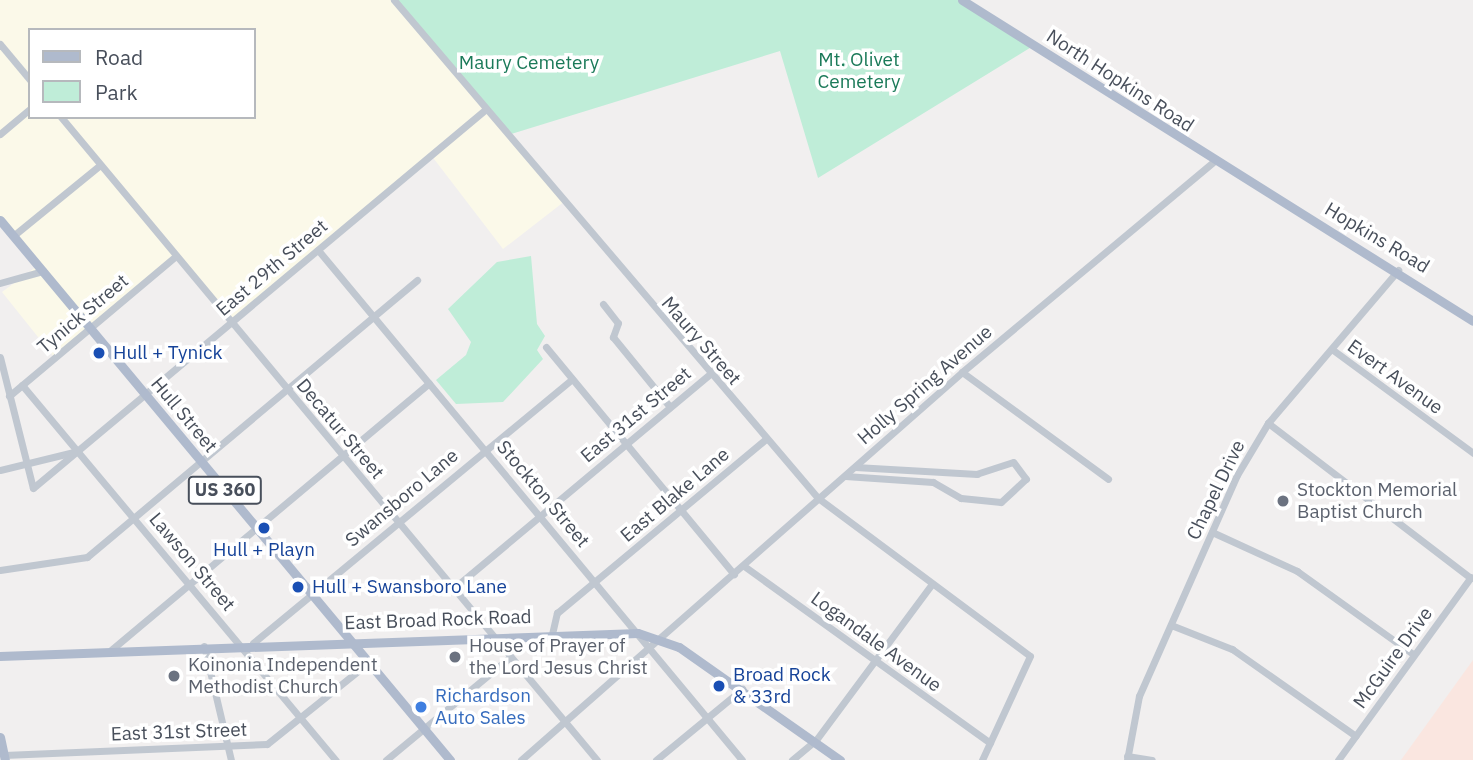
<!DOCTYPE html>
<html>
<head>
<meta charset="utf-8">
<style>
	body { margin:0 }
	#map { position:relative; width:1473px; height:760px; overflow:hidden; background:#f1efef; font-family:"IBM Plex Sans",sans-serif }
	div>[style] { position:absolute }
	.commercial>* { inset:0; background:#fbf9e9 }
	.medical>* { inset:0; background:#fae6e0 }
	.green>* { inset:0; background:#bfedd8 }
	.minor>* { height:7px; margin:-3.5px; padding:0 3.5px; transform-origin:3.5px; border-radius:3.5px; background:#c0c7d0 }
	.major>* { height:9px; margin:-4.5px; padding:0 4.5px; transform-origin:4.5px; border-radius:4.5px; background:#afbacd }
	.dots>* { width:19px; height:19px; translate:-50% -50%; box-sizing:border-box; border:4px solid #fff; border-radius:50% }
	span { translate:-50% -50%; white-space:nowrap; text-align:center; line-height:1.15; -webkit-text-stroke:7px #fff; paint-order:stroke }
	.shield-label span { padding:2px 5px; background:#fff; border:2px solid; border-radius:5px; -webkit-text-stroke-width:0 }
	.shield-label { font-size:18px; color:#484f5b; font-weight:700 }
	.park-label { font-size:19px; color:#1b7a59 }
	.street-label { font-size:19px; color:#484f5b }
	.transit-label { font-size:19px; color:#164399 }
	.left { translate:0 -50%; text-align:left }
	.worship-label { font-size:19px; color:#5b616d }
	.shop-label { font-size:19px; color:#366cbe }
	.legend { position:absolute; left:28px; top:28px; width:228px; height:91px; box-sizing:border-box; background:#fff; border:2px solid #b6b9bd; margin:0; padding:9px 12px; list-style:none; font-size:21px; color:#484f5b }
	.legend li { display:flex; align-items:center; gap:14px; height:35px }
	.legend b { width:35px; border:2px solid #b6b9bd }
</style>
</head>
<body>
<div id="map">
	<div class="commercial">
		<div style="clip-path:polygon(evenodd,0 0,395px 0,565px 201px,503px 249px,431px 155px,232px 322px,177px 257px,54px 357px,2px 292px,37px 266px,0 221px,0 0,30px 30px,254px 30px,254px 117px,30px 117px,30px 30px)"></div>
	</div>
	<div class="medical">
		<div style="clip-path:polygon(1473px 660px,1473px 760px,1401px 760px)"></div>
	</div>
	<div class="green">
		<div style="clip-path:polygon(395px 0,964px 0,1033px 46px,818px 178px,780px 51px,508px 135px)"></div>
		<div style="clip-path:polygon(531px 256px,537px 324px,545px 336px,537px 350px,543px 359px,503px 402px,456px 404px,436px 380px,466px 355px,471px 342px,448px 309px,497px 262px)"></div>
	</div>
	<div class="minor">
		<div style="left:394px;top:0;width:654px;rotate:49.59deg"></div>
		<div style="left:818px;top:498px;width:264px;rotate:36.7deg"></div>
		<div style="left:1030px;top:656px;width:115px;rotate:114.8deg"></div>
		<div style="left:0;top:44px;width:47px;rotate:50.2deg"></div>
		<div style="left:61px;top:117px;width:837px;rotate:50.19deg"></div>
		<div style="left:0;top:134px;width:39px;rotate:-40deg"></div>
		<div style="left:13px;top:236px;width:112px;rotate:-39.2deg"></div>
		<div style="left:318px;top:250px;width:663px;rotate:50.26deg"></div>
		<div style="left:0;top:283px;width:45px;rotate:-15.6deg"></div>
		<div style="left:603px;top:304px;width:24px;rotate:52deg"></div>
		<div style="left:618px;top:323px;width:15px;rotate:110deg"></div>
		<div style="left:613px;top:337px;width:90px;rotate:50.8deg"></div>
		<div style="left:546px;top:347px;width:295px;rotate:50.4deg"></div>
		<div style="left:1333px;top:350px;width:174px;rotate:36.3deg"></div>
		<div style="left:0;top:357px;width:135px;rotate:75.9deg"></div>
		<div style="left:33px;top:488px;width:591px;rotate:-39.92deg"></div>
		<div style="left:962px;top:372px;width:181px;rotate:36.2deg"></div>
		<div style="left:22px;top:385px;width:489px;rotate:50.1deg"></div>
		<div style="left:9px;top:396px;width:218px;rotate:-40deg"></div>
		<div style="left:1268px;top:423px;width:255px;rotate:37.4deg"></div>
		<div style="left:0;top:470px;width:76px;rotate:-13.7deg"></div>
		<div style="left:845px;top:476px;width:88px;rotate:3.9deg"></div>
		<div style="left:933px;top:482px;width:32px;rotate:30deg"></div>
		<div style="left:961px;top:498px;width:40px;rotate:5.7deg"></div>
		<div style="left:1001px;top:502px;width:34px;rotate:-43deg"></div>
		<div style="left:1026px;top:479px;width:21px;rotate:-127deg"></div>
		<div style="left:1013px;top:462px;width:38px;rotate:162deg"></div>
		<div style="left:977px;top:474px;width:122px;rotate:-176.7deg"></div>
		<div style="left:1212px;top:532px;width:94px;rotate:24.6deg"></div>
		<div style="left:1297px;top:571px;width:143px;rotate:35.6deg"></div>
		<div style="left:744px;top:566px;width:303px;rotate:35.7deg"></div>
		<div style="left:0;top:570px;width:88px;rotate:-8.5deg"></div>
		<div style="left:87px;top:557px;width:431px;rotate:-40deg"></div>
		<div style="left:454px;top:588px;width:332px;rotate:-39.9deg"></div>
		<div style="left:1171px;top:625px;width:66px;rotate:21.5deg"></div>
		<div style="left:1232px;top:649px;width:151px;rotate:35.1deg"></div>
		<div style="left:552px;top:634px;width:22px;rotate:-77deg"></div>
		<div style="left:557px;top:613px;width:271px;rotate:-39.8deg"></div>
		<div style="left:253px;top:643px;width:414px;rotate:-39.6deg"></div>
		<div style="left:204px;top:646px;width:117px;rotate:76.7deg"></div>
		<div style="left:111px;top:650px;width:415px;rotate:-40deg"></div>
		<div style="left:4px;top:755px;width:263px;rotate:-2.4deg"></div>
		<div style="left:267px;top:744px;width:131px;rotate:-38.8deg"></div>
		<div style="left:1127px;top:756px;width:25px;rotate:9deg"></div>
		<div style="left:386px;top:760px;width:161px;rotate:-39.7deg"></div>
		<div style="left:521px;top:760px;width:587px;rotate:-41.34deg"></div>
		<div style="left:962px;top:372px;width:327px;rotate:-39.9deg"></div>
		<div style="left:656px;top:760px;width:112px;rotate:-39.5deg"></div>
		<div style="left:792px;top:760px;width:31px;rotate:-40deg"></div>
		<div style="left:816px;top:740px;width:194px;rotate:-53.4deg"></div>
		<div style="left:1127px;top:760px;width:65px;rotate:-79.4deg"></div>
		<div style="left:1139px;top:696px;width:242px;rotate:-66.1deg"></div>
		<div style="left:1237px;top:475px;width:61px;rotate:-59.2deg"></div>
		<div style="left:1268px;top:423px;width:201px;rotate:-49.6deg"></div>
		<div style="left:1338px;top:760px;width:226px;rotate:-54deg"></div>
	</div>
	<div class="major">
		<div style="left:962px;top:0;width:603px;rotate:32.14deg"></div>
		<div style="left:0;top:220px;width:703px;rotate:50.19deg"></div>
		<div style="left:0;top:656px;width:638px;rotate:-2.06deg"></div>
		<div style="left:638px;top:633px;width:43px;rotate:18.9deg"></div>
		<div style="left:679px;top:647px;width:197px;rotate:35.1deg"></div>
		<div style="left:0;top:737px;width:24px;rotate:78deg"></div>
	</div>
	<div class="dots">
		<div style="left:99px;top:353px;background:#1a4fb4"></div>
		<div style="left:1283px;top:501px;background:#6b7280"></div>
		<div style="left:264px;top:528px;background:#1a4fb4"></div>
		<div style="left:298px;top:587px;background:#1a4fb4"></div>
		<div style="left:455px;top:657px;background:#6b7280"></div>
		<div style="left:174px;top:676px;background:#6b7280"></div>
		<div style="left:719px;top:686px;background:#1a4fb4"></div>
		<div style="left:421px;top:707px;background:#3f7fe0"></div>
	</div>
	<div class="shield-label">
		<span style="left:225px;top:490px">US 360</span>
	</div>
	<div class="park-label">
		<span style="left:859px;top:71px">Mt. Olivet<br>Cemetery</span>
		<span style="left:529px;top:63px">Maury Cemetery</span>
	</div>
	<div class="street-label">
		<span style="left:1120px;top:81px;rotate:33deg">North Hopkins Road</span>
		<span style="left:1377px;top:238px;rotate:31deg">Hopkins Road</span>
		<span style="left:272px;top:268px;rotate:-40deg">East 29th Street</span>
		<span style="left:83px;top:314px;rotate:-40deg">Tynick Street</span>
		<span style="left:701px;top:341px;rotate:49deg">Maury Street</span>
		<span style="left:1395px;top:377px;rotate:36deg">Evert Avenue</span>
		<span style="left:925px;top:385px;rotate:-41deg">Holly Spring Avenue</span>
		<span style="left:184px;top:415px;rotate:50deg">Hull Street</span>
		<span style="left:636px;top:415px;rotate:-40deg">East 31st Street</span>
		<span style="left:340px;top:429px;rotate:50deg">Decatur Street</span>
		<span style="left:1216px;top:490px;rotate:-64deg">Chapel Drive</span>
		<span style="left:543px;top:494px;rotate:50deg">Stockton Street</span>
		<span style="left:675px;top:495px;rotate:-40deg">East Blake Lane</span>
		<span style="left:402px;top:498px;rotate:-40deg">Swansboro Lane</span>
		<span style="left:192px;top:562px;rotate:50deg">Lawson Street</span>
		<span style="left:438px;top:620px;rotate:-2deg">East Broad Rock Road</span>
		<span style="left:876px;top:642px;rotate:36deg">Logandale Avenue</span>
		<span style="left:1393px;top:658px;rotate:-54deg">McGuire Drive</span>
		<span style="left:179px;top:732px;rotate:-2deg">East 31st Street</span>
	</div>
	<div class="transit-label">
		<span class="left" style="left:113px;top:353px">Hull + Tynick</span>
		<span style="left:264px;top:550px">Hull + Playn</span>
		<span class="left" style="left:312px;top:587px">Hull + Swansboro Lane</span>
		<span class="left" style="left:733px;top:686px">Broad Rock<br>&amp; 33rd</span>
	</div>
	<div class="worship-label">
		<span class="left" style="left:1297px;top:501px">Stockton Memorial<br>Baptist Church</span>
		<span class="left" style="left:469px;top:657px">House of Prayer of<br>the Lord Jesus Christ</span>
		<span class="left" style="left:188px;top:676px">Koinonia Independent<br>Methodist Church</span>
	</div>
	<div class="shop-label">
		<span class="left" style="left:435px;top:707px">Richardson<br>Auto Sales</span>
	</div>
	<ul class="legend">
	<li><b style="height:9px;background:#afbacd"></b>Road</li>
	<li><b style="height:19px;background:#bfedd8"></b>Park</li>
	</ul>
</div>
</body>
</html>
